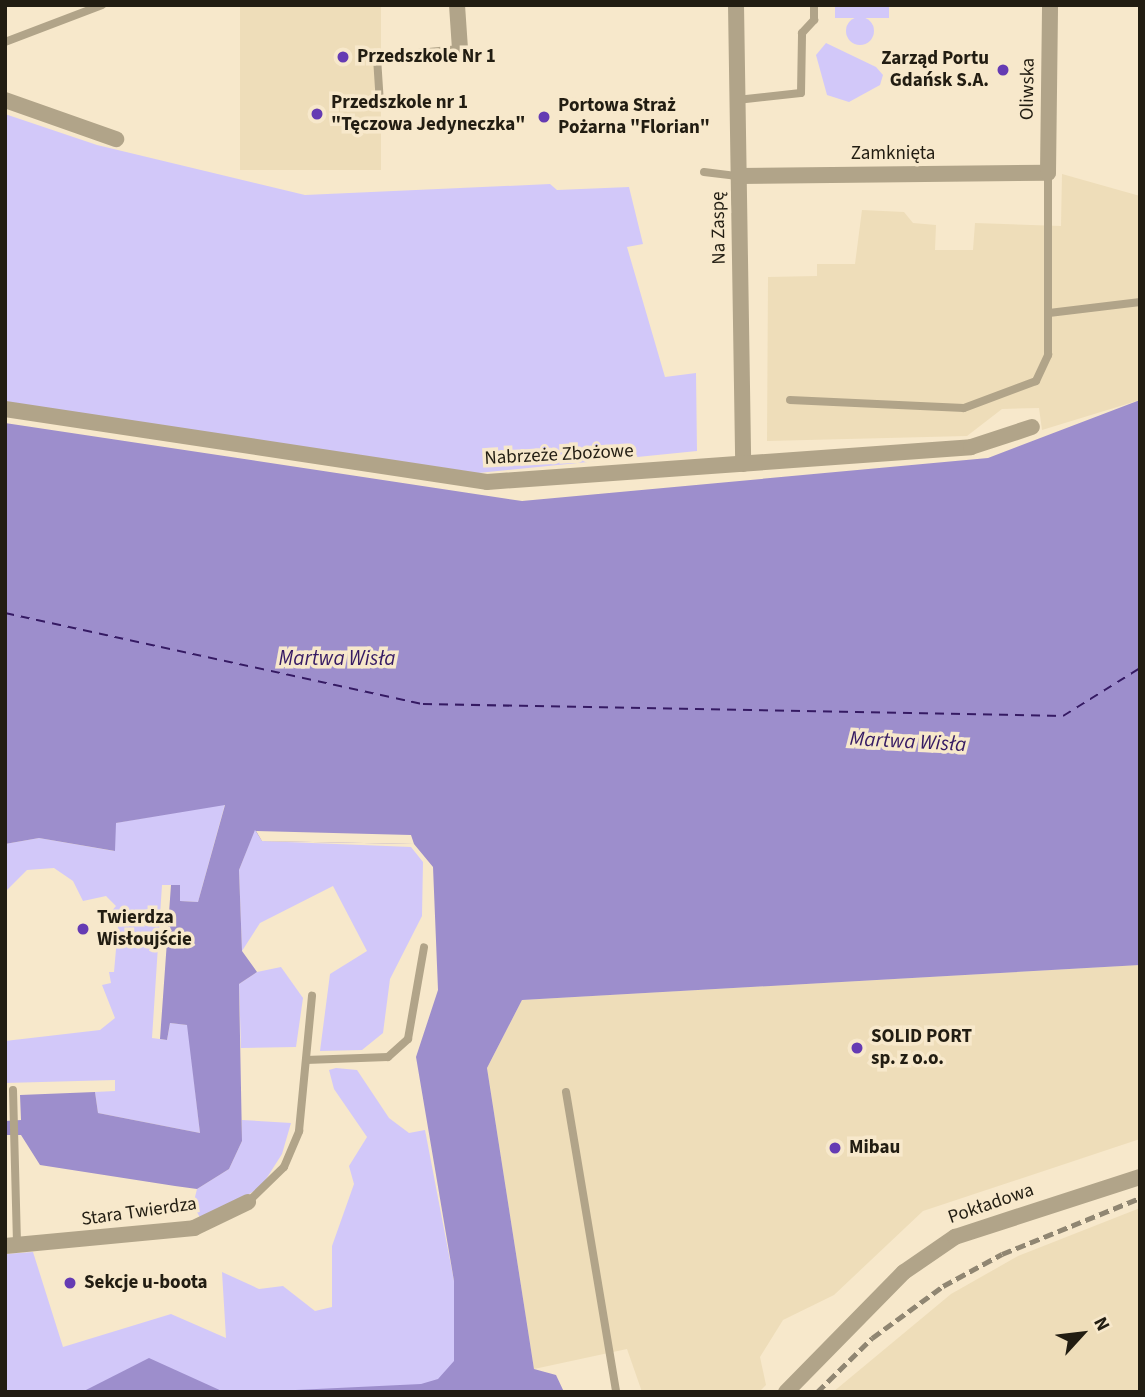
<!DOCTYPE html>
<html>
<head>
<meta charset="utf-8">
<style>
	body { margin:0 }
	#map { position:relative; width:1145px; height:1397px; overflow:hidden; background:#f7e8cb; font-family:"Source Sans 3",sans-serif }
	div>[style] { position:absolute }
	.built>* { inset:0; background:#eeddb9; transform-origin:0 0 }
	.green>* { inset:0; background:#d2c8f9; transform-origin:0 0 }
	.round { border-radius:50% }
	.water>* { inset:0; background:#9d8ecc }
	.pier>* { inset:0; background:#f7e8cb }
	.ferry>* { height:2px; margin-top:-1px; transform-origin:0; background:repeating-linear-gradient(90deg,#351a63 0 9px,transparent 0 16px) }
	.lane>* { height:8px; margin:-4px; padding:0 4px; transform-origin:4px; border-radius:4px; background:#b1a489 }
	.street>* { height:16px; margin:-8px; padding:0 8px; transform-origin:8px; border-radius:8px; background:#b1a489 }
	.rail>* { height:4.5px; margin-top:-2.25px; transform-origin:0; background:repeating-linear-gradient(90deg,#908672 0 10px,transparent 0 15px) }
	.dots>* { width:19px; height:19px; translate:-50% -50%; box-sizing:border-box; border:4px solid #f7e8cb; border-radius:50% }
	span { translate:-50% -50%; white-space:nowrap; text-align:center; line-height:1.15; -webkit-text-stroke:7px #f7e8cb; paint-order:stroke }
	.poi-label { font-size:19px; color:#221d12; font-weight:700 }
	.left { translate:0 -50%; text-align:left }
	.right { translate:-100% -50%; text-align:right }
	.street-label { font-size:19px; color:#221d12 }
	.water-label { font-size:21px; color:#351a63; font-style:italic }
	.frame { position:absolute; inset:0; border:7px solid #221d12; pointer-events:none }
	.north { position:absolute; left:1047px; top:1299px; width:70px; height:70px; -webkit-text-stroke:5px #f7e8cb; paint-order:stroke; rotate:63deg; font-size:19px; font-weight:700; line-height:28px; text-align:center; color:#221d12 }
	.north::after { content:''; display:block; margin:auto; width:24px; height:32px; background:#221d12; clip-path:polygon(50% 0,100% 100%,50% 72%,0 100%) }
</style>
</head>
<body>
<div id="map">
	<div class="built">
		<div style="left:240px;top:5px;width:141px;height:165px"></div>
		<div style="clip-path:polygon(1062px 174px,1140px 196px,1140px 400px,1042px 430px,1039px 408px,1002px 409px,967px 436px,767px 441px,768px 277px,817px 276px,817px 264px,855px 264px,862px 210px,904px 212px,913px 223px,936px 225px,935px 250px,973px 250px,975px 223px,1061px 226px)"></div>
		<div style="clip-path:polygon(1140px 965px,1140px 1139px,923px 1211px,834px 1295px,783px 1320px,760px 1357px,766px 1385px,759px 1392px,642px 1392px,627px 1349px,534px 1369px,487px 1068px,522px 1000px)"></div>
		<div style="clip-path:polygon(1140px 1208px,1140px 1392px,833px 1392px,951px 1294px,1018px 1256px)"></div>
	</div>
	<div class="green">
		<div style="left:835px;top:5px;width:54px;height:13px"></div>
		<div class="round" style="left:846px;top:17px;width:28px;height:28px"></div>
		<div style="clip-path:polygon(826px 43px,876px 67px,883px 75px,880px 85px,849px 102px,827px 95px,816px 55px)"></div>
		<div style="clip-path:polygon(5px 114px,97px 145px,305px 195px,550px 184px,557px 190px,629px 187px,643px 244px,627px 247px,665px 377px,696px 373px,697px 451px,478px 473px,5px 402px)"></div>
		<div style="clip-path:polygon(225px 804px,198px 902px,180px 901px,180px 885px,162px 885px,152px 1038px,167px 1040px,170px 1023px,188px 1025px,200px 1133px,98px 1113px,95px 1092px,115px 1091px,115px 1080px,5px 1083px,5px 1041px,100px 1030px,115px 1018px,102px 985px,111px 983px,109px 972px,114px 972px,118px 926px,105px 919px,116px 906px,106px 896px,83px 901px,73px 881px,54px 868px,27px 870px,5px 892px,5px 844px,39px 838px,114px 851px,115px 823px)"></div>
		<div style="clip-path:polygon(255px 829px,262px 841px,411px 847px,423px 862px,422px 916px,390px 979px,383px 1033px,362px 1050px,320px 1051px,330px 974px,367px 951px,333px 886px,260px 923px,242px 951px,239px 870px)"></div>
		<div style="clip-path:polygon(281px 967px,303px 998px,296px 1047px,241px 1048px,239px 984px,257px 972px)"></div>
		<div style="clip-path:polygon(336px 1068px,357px 1070px,389px 1118px,409px 1133px,425px 1130px,454px 1281px,479px 1306px,452px 1392px,5px 1392px,5px 1254px,33px 1252px,63px 1347px,171px 1314px,226px 1338px,222px 1272px,259px 1289px,283px 1286px,315px 1311px,332px 1307px,332px 1246px,354px 1184px,349px 1166px,367px 1137px,334px 1089px,329px 1070px)"></div>
		<div style="clip-path:polygon(242px 1120px,291px 1123px,282px 1154px,261px 1187px,202px 1221px,193px 1205px,197px 1189px,229px 1169px,242px 1141px)"></div>
	</div>
	<div class="water">
		<div style="clip-path:polygon(1140px 400px,1140px 965px,522px 1000px,487px 1068px,534px 1369px,556px 1375px,564px 1392px,252px 1392px,421px 1384px,438px 1379px,454px 1361px,454px 1281px,416px 1057px,438px 990px,433px 867px,414px 844px,262px 841px,255px 830px,239px 870px,242px 951px,257px 972px,239px 984px,242px 1141px,229px 1169px,197px 1189px,175px 1186px,40px 1165px,21px 1135px,5px 1135px,5px 1121px,21px 1120px,20px 1095px,95px 1092px,98px 1113px,200px 1133px,187px 1025px,170px 1023px,167px 1040px,160px 1039px,171px 885px,180px 885px,180px 901px,198px 902px,225px 805px,116px 823px,115px 851px,39px 838px,5px 844px,5px 423px,522px 501px,988px 458px)"></div>
		<div style="clip-path:polygon(149px 1358px,224px 1392px,82px 1392px)"></div>
	</div>
	<div class="pier">
		<div style="clip-path:polygon(256px 831px,411px 835px,414px 844px,262px 841px)"></div>
	</div>
	<div class="ferry">
		<div style="left:5px;top:613px;width:428px;rotate:12.3deg"></div>
		<div style="left:423px;top:704px;width:640px;rotate:1.07deg"></div>
		<div style="left:1063px;top:716px;width:91px;rotate:-31.9deg"></div>
	</div>
	<div class="lane">
		<div style="left:5px;top:42px;width:104px;rotate:-20.9deg"></div>
		<div style="left:737px;top:100px;width:64px;rotate:-6.2deg"></div>
		<div style="left:801px;top:93px;width:60px;rotate:-89deg"></div>
		<div style="left:802px;top:33px;width:18px;rotate:-47deg"></div>
		<div style="left:814px;top:20px;width:15px;rotate:-90deg"></div>
		<div style="left:380px;top:104px;width:47px;rotate:-93.7deg"></div>
		<div style="left:377px;top:57px;width:83px;rotate:-5.5deg"></div>
		<div style="left:704px;top:172px;width:34px;rotate:7deg"></div>
		<div style="left:1049px;top:313px;width:92px;rotate:-6.9deg"></div>
		<div style="left:790px;top:400px;width:174px;rotate:2.6deg"></div>
		<div style="left:964px;top:408px;width:77px;rotate:-20.6deg"></div>
		<div style="left:1036px;top:381px;width:29px;rotate:-65deg"></div>
		<div style="left:1048px;top:355px;width:182px;rotate:-90deg"></div>
		<div style="left:306px;top:1060px;width:82px;rotate:-2.1deg"></div>
		<div style="left:388px;top:1057px;width:27px;rotate:-42deg"></div>
		<div style="left:408px;top:1039px;width:93px;rotate:-80.1deg"></div>
		<div style="left:13px;top:1090px;width:155px;rotate:88.5deg"></div>
		<div style="left:566px;top:1092px;width:304px;rotate:80.5deg"></div>
		<div style="left:248px;top:1202px;width:50px;rotate:-44.2deg"></div>
		<div style="left:284px;top:1167px;width:39px;rotate:-67deg"></div>
		<div style="left:299px;top:1131px;width:136px;rotate:-84.5deg"></div>
	</div>
	<div class="street">
		<div style="left:457px;top:5px;width:44px;rotate:86.1deg"></div>
		<div style="left:736px;top:5px;width:459px;rotate:89.1deg"></div>
		<div style="left:5px;top:100px;width:118px;rotate:19.4deg"></div>
		<div style="left:738px;top:176px;width:310px;rotate:-0.6deg"></div>
		<div style="left:1048px;top:173px;width:168px;rotate:-89.3deg"></div>
		<div style="left:5px;top:409px;width:487px;rotate:8.6deg"></div>
		<div style="left:487px;top:482px;width:485px;rotate:-4.1deg"></div>
		<div style="left:971px;top:447px;width:64px;rotate:-18.2deg"></div>
		<div style="left:5px;top:1246px;width:190px;rotate:-5.4deg"></div>
		<div style="left:194px;top:1228px;width:60px;rotate:-25.7deg"></div>
		<div style="left:786px;top:1392px;width:168px;rotate:-45.5deg"></div>
		<div style="left:904px;top:1272px;width:62px;rotate:-34.5deg"></div>
		<div style="left:955px;top:1237px;width:194px;rotate:-18deg"></div>
	</div>
	<div class="rail">
		<div style="left:817px;top:1392px;width:77px;rotate:-44.5deg"></div>
		<div style="left:872px;top:1338px;width:88px;rotate:-36.2deg"></div>
		<div style="left:943px;top:1286px;width:67px;rotate:-28.5deg"></div>
		<div style="left:1002px;top:1254px;width:149px;rotate:-22.1deg"></div>
	</div>
	<div class="dots">
		<div style="left:343px;top:57px;background:#653bb3"></div>
		<div style="left:1003px;top:70px;background:#653bb3"></div>
		<div style="left:317px;top:114px;background:#653bb3"></div>
		<div style="left:544px;top:117px;background:#653bb3"></div>
		<div style="left:83px;top:929px;background:#653bb3"></div>
		<div style="left:857px;top:1048px;background:#653bb3"></div>
		<div style="left:835px;top:1148px;background:#653bb3"></div>
		<div style="left:70px;top:1283px;background:#653bb3"></div>
	</div>
	<div class="poi-label">
		<span class="left" style="left:357px;top:57px">Przedszkole Nr 1</span>
		<span class="right" style="left:989px;top:70px">Zarząd Portu<br>Gdańsk S.A.</span>
		<span class="left" style="left:331px;top:114px">Przedszkole nr 1<br>"Tęczowa Jedyneczka"</span>
		<span class="left" style="left:558px;top:117px">Portowa Straż<br>Pożarna "Florian"</span>
		<span class="left" style="left:97px;top:929px">Twierdza<br>Wisłoujście</span>
		<span class="left" style="left:871px;top:1048px">SOLID PORT<br>sp. z o.o.</span>
		<span class="left" style="left:849px;top:1148px">Mibau</span>
		<span class="left" style="left:84px;top:1283px">Sekcje u-boota</span>
	</div>
	<div class="street-label">
		<span style="left:1028px;top:89px;rotate:-89deg">Oliwska</span>
		<span style="left:893px;top:154px">Zamknięta</span>
		<span style="left:719px;top:228px;rotate:-91deg">Na Zaspę</span>
		<span style="left:559px;top:455px;rotate:-3deg">Nabrzeże Zbożowe</span>
		<span style="left:991px;top:1204px;rotate:-19deg">Pokładowa</span>
		<span style="left:139px;top:1212px;rotate:-8deg">Stara Twierdza</span>
	</div>
	<div class="water-label">
		<span style="left:337px;top:658px">Martwa Wisła</span>
		<span style="left:908px;top:741px;rotate:3deg">Martwa Wisła</span>
	</div>
	<div class="frame"></div>
	<div class="north">N</div>
</div>
</body>
</html>
